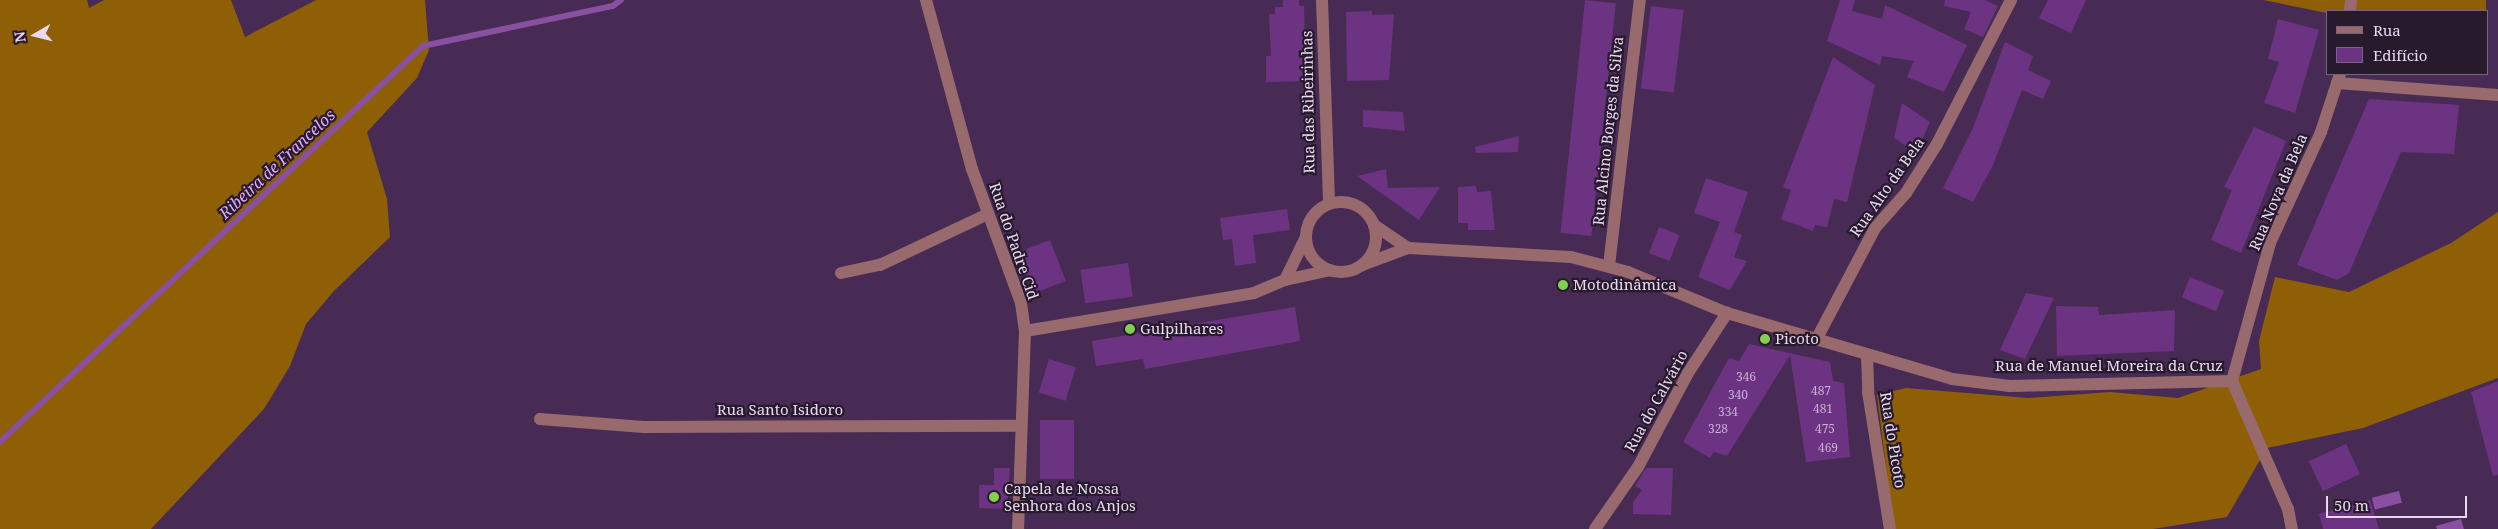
<!DOCTYPE html>
<html>
<head>
<meta charset="utf-8">
<style>
	body { margin:0 }
	#map { position:relative; width:2498px; height:529px; overflow:hidden; background:#482b54; font-family:"Noto Serif",serif }
	div>[style] { position:absolute }
	.forest>* { inset:0; background:#8e5f04 }
	.water>* { inset:0; background:#8950a1; transform-origin:0 0 }
	.stream>* { height:5.5px; margin:-2.75px; padding:0 2.75px; transform-origin:2.75px; border-radius:2.75px; background:#8950a1 }
	.building>* { inset:0; background:#6b3382; transform-origin:0 0 }
	.minor>* { height:12px; margin:-6px; padding:0 6px; transform-origin:6px; border-radius:6px; background:#996a6d }
	.minor>.ring { margin:-6px; padding:0; box-sizing:content-box; background:none; border:12px solid #996a6d; border-radius:50% }
	.dots>* { width:14px; height:14px; translate:-50% -50%; box-sizing:border-box; border:2px solid #271a2d; border-radius:50% }
	span { translate:-50% -50%; white-space:nowrap; text-align:center; line-height:1.15; -webkit-text-stroke:4.5px #271a2d; paint-order:stroke }
	.number-label { font-size:12px; color:#caafd6 }
	.number-label span { -webkit-text-stroke-width:0 }
	.street-label { font-size:15px; color:#ead8f2 }
	.poi-label { font-size:15px; color:#ead8f2 }
	.left { translate:0 -50%; text-align:left }
	.water-label { font-size:16px; color:#e0a5fb; font-style:italic }
	.legend { position:absolute; left:2326px; top:10px; width:162px; height:65px; box-sizing:border-box; background:#271a2d; border:1px solid #75667c; margin:0; padding:6px 9px; list-style:none; font-size:15px; color:#ead8f2 }
	.legend li { display:flex; align-items:center; gap:10px; height:25px }
	.legend b { width:25px; border:1px solid #75667c }
	.north { position:absolute; left:10px; top:10px; width:50px; height:50px; -webkit-text-stroke:4px #271a2d; paint-order:stroke; rotate:262deg; font-size:14px; font-weight:700; line-height:20px; text-align:center; color:#ead8f2 }
	.north::after { content:''; display:block; margin:auto; width:18px; height:22px; background:#ead8f2; clip-path:polygon(50% 0,100% 100%,50% 72%,0 100%) }
	.scale { position:absolute; left:2326px; top:496px; width:141px; height:22px; box-sizing:border-box; border:2px solid #ead8f2; border-top:0; padding-left:6px; font-size:15px; line-height:18px; white-space:nowrap; color:#ead8f2; -webkit-text-stroke:4px #271a2d; paint-order:stroke }
</style>
</head>
<body>
<div id="map">
	<div class="forest">
		<div style="clip-path:polygon(0 0,87px 0,89px 8px,104px 0,231px 0,245px 37px,316px 0,425px 0,429px 50px,417px 78px,367px 132px,387px 199px,390px 237px,334px 291px,306px 324px,290px 366px,264px 409px,151px 529px,0 529px)"></div>
		<div style="clip-path:polygon(2263px 0,2486px 0,2486px 11px,2327px 13px)"></div>
		<div style="clip-path:polygon(2498px 212px,2498px 378px,2363px 428px,2267px 448px,2227px 517px,2153px 529px,1894px 529px,1877px 395px,1906px 388px,2028px 398px,2110px 392px,2178px 398px,2261px 369px,2259px 341px,2275px 277px,2349px 292px,2451px 243px)"></div>
	</div>
	<div class="water">
		<div style="left:2399px;top:491px;width:12px;height:28px;rotate:76deg"></div>
		<div style="clip-path:polygon(2461px 519px,2464px 529px,2437px 529px,2436px 526px)"></div>
	</div>
	<div class="stream">
		<div style="left:0;top:442px;width:579px;rotate:-43.11deg"></div>
		<div style="left:423px;top:46px;width:194px;rotate:-11.9deg"></div>
		<div style="left:613px;top:6px;width:10px;rotate:-37deg"></div>
	</div>
	<div class="building">
		<div style="clip-path:polygon(1283px 0,1299px 0,1299px 6px,1304px 6px,1306px 81px,1266px 82px,1266px 56px,1271px 56px,1269px 14px,1275px 14px,1275px 7px,1283px 7px)"></div>
		<div style="left:1585px;top:0;width:31px;height:234px;rotate:6deg"></div>
		<div style="clip-path:polygon(1840px 0,1855px 0,1852px 11px,1882px 19px,1885px 5px,1967px 45px,1944px 92px,1907px 77px,1914px 61px,1882px 56px,1880px 65px,1827px 41px)"></div>
		<div style="clip-path:polygon(1945px 0,1985px 0,1998px 6px,1983px 37px,1964px 29px,1971px 12px,1944px 6px)"></div>
		<div style="clip-path:polygon(2048px 0,2086px 0,2071px 33px,2039px 18px)"></div>
		<div style="left:1651px;top:6px;width:33px;height:83px;rotate:7deg"></div>
		<div style="clip-path:polygon(1372px 11px,1372px 15px,1394px 14px,1389px 80px,1347px 81px,1346px 12px)"></div>
		<div style="clip-path:polygon(2278px 19px,2319px 30px,2295px 113px,2264px 103px,2279px 62px,2268px 59px)"></div>
		<div style="clip-path:polygon(2005px 42px,2033px 56px,2028px 70px,2051px 81px,2043px 99px,2022px 90px,1993px 165px,1973px 202px,1943px 188px,1973px 128px)"></div>
		<div style="clip-path:polygon(1833px 57px,1875px 85px,1847px 202px,1834px 199px,1827px 227px,1815px 225px,1813px 231px,1781px 219px,1791px 190px,1783px 187px)"></div>
		<div style="clip-path:polygon(2369px 99px,2459px 105px,2454px 154px,2401px 152px,2349px 273px,2337px 280px,2297px 265px)"></div>
		<div style="clip-path:polygon(1902px 103px,1930px 122px,1919px 146px,1911px 141px,1908px 147px,1894px 138px)"></div>
		<div style="clip-path:polygon(1363px 110px,1403px 112px,1405px 131px,1363px 127px)"></div>
		<div style="clip-path:polygon(2254px 127px,2286px 141px,2241px 253px,2211px 240px,2232px 190px,2224px 187px)"></div>
		<div style="clip-path:polygon(1519px 136px,1518px 152px,1476px 153px,1475px 147px)"></div>
		<div style="clip-path:polygon(1386px 169px,1388px 188px,1440px 187px,1419px 220px,1357px 176px)"></div>
		<div style="clip-path:polygon(1706px 178px,1748px 192px,1734px 232px,1742px 235px,1734px 257px,1747px 261px,1730px 290px,1698px 277px,1720px 222px,1694px 213px)"></div>
		<div style="clip-path:polygon(1476px 186px,1477px 192px,1491px 191px,1495px 230px,1468px 230px,1468px 223px,1458px 223px,1458px 187px)"></div>
		<div style="clip-path:polygon(1287px 209px,1290px 230px,1253px 235px,1256px 263px,1235px 266px,1232px 239px,1223px 240px,1220px 218px)"></div>
		<div style="left:1659px;top:227px;width:22px;height:28px;rotate:21deg"></div>
		<div style="left:1050px;top:240px;width:44px;height:35px;rotate:69deg"></div>
		<div style="left:1128px;top:263px;width:34px;height:48px;rotate:82deg"></div>
		<div style="left:2190px;top:277px;width:37px;height:22px;rotate:22deg"></div>
		<div style="clip-path:polygon(2026px 293px,2054px 298px,2025px 359px,2000px 350px)"></div>
		<div style="clip-path:polygon(2056px 306px,2098px 307px,2099px 315px,2175px 310px,2174px 351px,2057px 356px)"></div>
		<div style="clip-path:polygon(1295px 307px,1300px 341px,1145px 369px,1143px 359px,1096px 366px,1092px 341px)"></div>
		<div style="clip-path:polygon(1749px 344px,1830px 362px,1833px 381px,1844px 383px,1850px 457px,1806px 462px,1790px 355px,1727px 456px,1714px 452px,1710px 458px,1683px 442px,1729px 358px,1739px 361px)"></div>
		<div style="left:1049px;top:359px;width:28px;height:35px;rotate:17deg"></div>
		<div style="clip-path:polygon(2498px 381px,2498px 475px,2493px 476px,2471px 392px)"></div>
		<div style="left:1040px;top:420px;width:34px;height:59px"></div>
		<div style="left:2346px;top:444px;width:33px;height:41px;rotate:65deg"></div>
		<div style="clip-path:polygon(994px 468px,1010px 468px,1007px 509px,979px 508px,979px 485px,994px 485px)"></div>
		<div style="clip-path:polygon(1646px 468px,1673px 468px,1671px 515px,1633px 514px,1633px 502px,1642px 490px,1635px 486px)"></div>
		<div style="clip-path:polygon(2370px 500px,2379px 529px,2323px 529px,2319px 514px)"></div>
	</div>
	<div class="minor">
		<div style="left:926px;top:0;width:175px;rotate:74.8deg"></div>
		<div style="left:972px;top:169px;width:143px;rotate:69.9deg"></div>
		<div style="left:1021px;top:303px;width:28px;rotate:82deg"></div>
		<div style="left:1025px;top:331px;width:198px;rotate:92deg"></div>
		<div style="left:1322px;top:0;width:204px;rotate:88deg"></div>
		<div style="left:2350px;top:11px;width:11px;rotate:-85deg"></div>
		<div style="left:2337px;top:83px;width:161px;rotate:4.3deg"></div>
		<div class="ring" style="left:1306px;top:202px;width:58px;height:58px"></div>
		<div style="left:1374px;top:225px;width:41px;rotate:34.1deg"></div>
		<div style="left:1362px;top:265px;width:49px;rotate:-20.3deg"></div>
		<div style="left:1408px;top:248px;width:163px;rotate:3.2deg"></div>
		<div style="left:1571px;top:257px;width:59px;rotate:14.7deg"></div>
		<div style="left:1628px;top:272px;width:107px;rotate:22.5deg"></div>
		<div style="left:1727px;top:313px;width:234px;rotate:16.3deg"></div>
		<div style="left:1952px;top:379px;width:58px;rotate:6.9deg"></div>
		<div style="left:2010px;top:386px;width:222px;rotate:-1.3deg"></div>
		<div style="left:1609px;top:266px;width:268px;rotate:-83.4deg"></div>
		<div style="left:841px;top:273px;width:40px;rotate:-12deg"></div>
		<div style="left:880px;top:265px;width:119px;rotate:-25.3deg"></div>
		<div style="left:1285px;top:280px;width:48px;rotate:-64deg"></div>
		<div style="left:1025px;top:331px;width:232px;rotate:-9.4deg"></div>
		<div style="left:1254px;top:293px;width:34px;rotate:-23deg"></div>
		<div style="left:1285px;top:280px;width:46px;rotate:-12.5deg"></div>
		<div style="left:1816px;top:340px;width:127px;rotate:-62.2deg"></div>
		<div style="left:1875px;top:228px;width:47px;rotate:-48.5deg"></div>
		<div style="left:1906px;top:193px;width:58px;rotate:-57.7deg"></div>
		<div style="left:1937px;top:144px;width:162px;rotate:-62.8deg"></div>
		<div style="left:1867px;top:355px;width:37px;rotate:88deg"></div>
		<div style="left:1868px;top:392px;width:139px;rotate:80.9deg"></div>
		<div style="left:2232px;top:381px;width:143px;rotate:-74.6deg"></div>
		<div style="left:2270px;top:243px;width:122px;rotate:-65.3deg"></div>
		<div style="left:2321px;top:132px;width:61px;rotate:-71.9deg"></div>
		<div style="left:2232px;top:381px;width:140px;rotate:66.4deg"></div>
		<div style="left:2288px;top:509px;width:20px;rotate:79deg"></div>
		<div style="left:540px;top:419px;width:104px;rotate:4.4deg"></div>
		<div style="left:644px;top:427px;width:376px;rotate:-0.2deg"></div>
		<div style="left:1595px;top:529px;width:75px;rotate:-55.3deg"></div>
		<div style="left:1638px;top:467px;width:106px;rotate:-62deg"></div>
		<div style="left:1688px;top:373px;width:72px;rotate:-57deg"></div>
	</div>
	<div class="dots">
		<div style="left:1563px;top:285px;background:#82d04f"></div>
		<div style="left:1130px;top:329px;background:#82d04f"></div>
		<div style="left:1765px;top:339px;background:#82d04f"></div>
		<div style="left:994px;top:497px;background:#82d04f"></div>
	</div>
	<div class="number-label">
		<span style="left:1746px;top:377px">346</span>
		<span style="left:1821px;top:391px">487</span>
		<span style="left:1738px;top:395px">340</span>
		<span style="left:1823px;top:409px">481</span>
		<span style="left:1728px;top:412px">334</span>
		<span style="left:1718px;top:429px">328</span>
		<span style="left:1825px;top:429px">475</span>
		<span style="left:1828px;top:448px">469</span>
	</div>
	<div class="street-label">
		<span style="left:1308px;top:102px;rotate:-91deg">Rua das Ribeirinhas</span>
		<span style="left:1608px;top:131px;rotate:-84deg">Rua Alcino Borges da Silva</span>
		<span style="left:1887px;top:187px;rotate:-55deg">Rua Alto da Bela</span>
		<span style="left:2278px;top:192px;rotate:-67deg">Rua Nova da Bela</span>
		<span style="left:1014px;top:241px;rotate:71deg">Rua do Padre Cid</span>
		<span style="left:2109px;top:366px">Rua de Manuel Moreira da Cruz</span>
		<span style="left:1656px;top:401px;rotate:-61deg">Rua do Calvário</span>
		<span style="left:780px;top:410px">Rua Santo Isidoro</span>
		<span style="left:1893px;top:440px;rotate:81deg">Rua do Picoto</span>
	</div>
	<div class="poi-label">
		<span class="left" style="left:1573px;top:285px">Motodinâmica</span>
		<span class="left" style="left:1140px;top:329px">Gulpilhares</span>
		<span class="left" style="left:1775px;top:339px">Picoto</span>
		<span class="left" style="left:1004px;top:497px">Capela de Nossa<br>Senhora dos Anjos</span>
	</div>
	<div class="water-label">
		<span style="left:277px;top:164px;rotate:-43deg">Ribeira de Francelos</span>
	</div>
	<ul class="legend">
	<li><b style="height:6px;background:#996a6d"></b>Rua</li>
	<li><b style="height:14px;background:#6b3382"></b>Edifício</li>
	</ul>
	<div class="north">N</div>
	<div class="scale">50 m</div>
</div>
</body>
</html>
